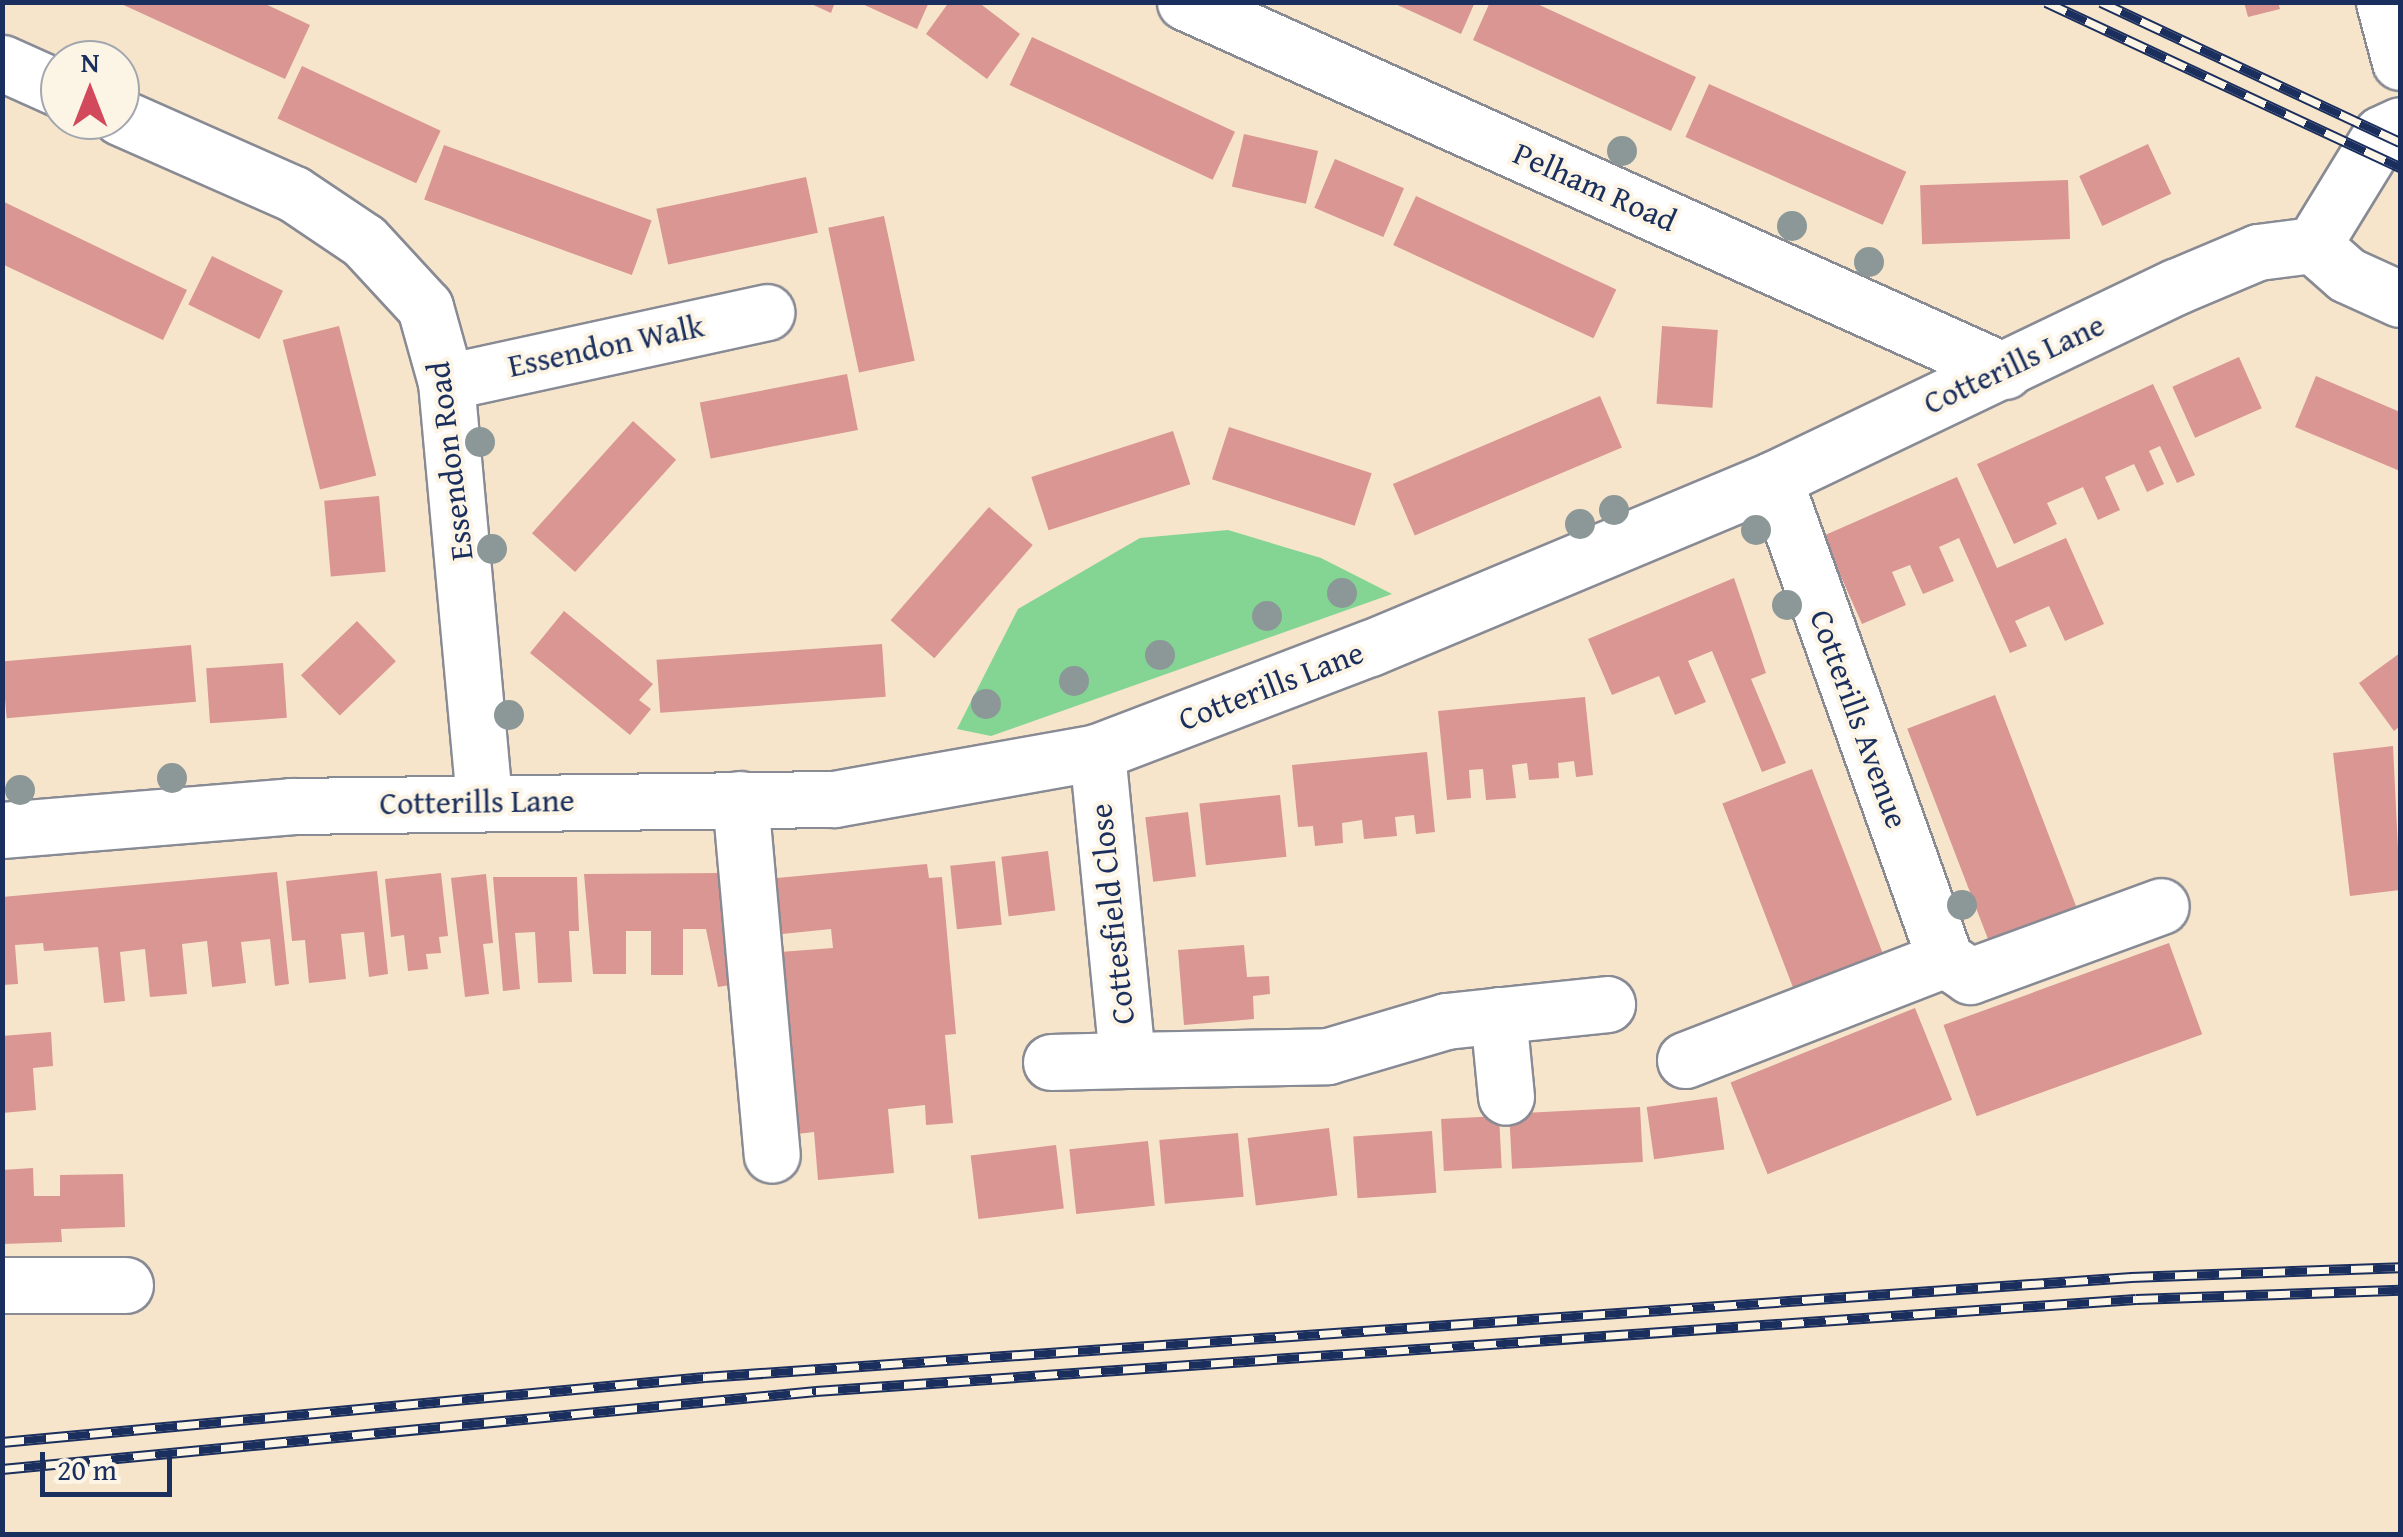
<!DOCTYPE html>
<html>
<head>
<meta charset="utf-8">
<style>
	body { margin:0 }
	#map { position:relative; width:2403px; height:1537px; overflow:hidden; background:#f6e5cb; font-family:"Gentium Book Plus",serif }
	div>[style] { position:absolute }
	.green>* { inset:0; background:#84d494 }
	.building>* { inset:0; background:#d99692; transform-origin:0 0 }
	.roads { filter:drop-shadow(2px 0 #888a94) drop-shadow(-2px 0 #888a94) drop-shadow(0 2px #888a94) drop-shadow(0 -2px #888a94) }
	.minor>* { height:55px; margin:-27.5px; padding:0 27.5px; transform-origin:27.5px; border-radius:27.5px; background:#fff }
	.rail>* { height:11px; margin-top:-5.5px; transform-origin:0; background:repeating-linear-gradient(90deg,#fcf5e5 0 22px,#1b2f5e 0 44px); box-sizing:border-box; border-block:2px solid #1b2f5e }
	.trees>* { width:30px; height:30px; margin:-15px; border-radius:50%; background:#8c9797 }
	span { translate:-50% -50%; white-space:nowrap; text-align:center; line-height:1.15; -webkit-text-stroke:8px #fcf5e5; paint-order:stroke }
	.street-label { font-size:32px; color:#1b2f5e }
	.frame { position:absolute; inset:0; border:5px solid #1b2f5e; pointer-events:none }
	.north { position:absolute; left:40px; top:40px; width:100px; height:100px; box-sizing:border-box; background:#fcf5e5; border:2px solid #a2a6af; border-radius:50%; rotate:0deg; font-size:28px; font-weight:700; line-height:40px; text-align:center; color:#1b2f5e }
	.north::after { content:''; display:block; margin:auto; width:35px; height:45px; background:#d1495b; clip-path:polygon(50% 0,100% 100%,50% 72%,0 100%) }
	.scale { position:absolute; left:40px; top:1452px; width:132px; height:45px; box-sizing:border-box; border:5px solid #1b2f5e; border-top:0; padding-left:12px; font-size:30px; line-height:35px; white-space:nowrap; color:#1b2f5e; -webkit-text-stroke:8px #fcf5e5; paint-order:stroke }
</style>
</head>
<body>
<div id="map">
	<div class="green">
		<div style="clip-path:polygon(1228px 530px,1321px 558px,1392px 594px,991px 736px,957px 729px,1018px 609px,1140px 538px)"></div>
	</div>
	<div class="building">
		<div style="clip-path:polygon(117px 2px,261px 2px,310px 25px,285px 79px)"></div>
		<div style="clip-path:polygon(807px 2px,835px 2px,831px 13px)"></div>
		<div style="clip-path:polygon(858px 2px,929px 2px,917px 29px)"></div>
		<div style="clip-path:polygon(949px 2px,978px 2px,1020px 34px,987px 79px,926px 34px)"></div>
		<div style="clip-path:polygon(1391px 2px,1475px 2px,1461px 34px)"></div>
		<div style="clip-path:polygon(1490px 2px,1533px 2px,1696px 77px,1671px 131px,1473px 40px)"></div>
		<div style="clip-path:polygon(2244px 2px,2278px 2px,2280px 9px,2248px 17px)"></div>
		<div style="left:1032px;top:37px;width:224px;height:53px;rotate:25deg"></div>
		<div style="left:302px;top:66px;width:153px;height:58px;rotate:25deg"></div>
		<div style="left:1709px;top:84px;width:216px;height:58px;rotate:24deg"></div>
		<div style="left:1244px;top:134px;width:76px;height:54px;rotate:13deg"></div>
		<div style="left:2148px;top:144px;width:55px;height:76px;rotate:65deg"></div>
		<div style="left:444px;top:145px;width:221px;height:58px;rotate:20deg"></div>
		<div style="left:1335px;top:159px;width:75px;height:53px;rotate:23deg"></div>
		<div style="left:806px;top:177px;width:57px;height:153px;rotate:78deg"></div>
		<div style="left:2068px;top:180px;width:59px;height:148px;rotate:88deg"></div>
		<div style="left:1416px;top:196px;width:221px;height:54px;rotate:25deg"></div>
		<div style="clip-path:polygon(2px 201px,187px 290px,163px 340px,2px 264px)"></div>
		<div style="left:884px;top:216px;width:148px;height:57px;rotate:78deg"></div>
		<div style="left:212px;top:256px;width:79px;height:54px;rotate:26deg"></div>
		<div style="left:339px;top:326px;width:154px;height:58px;rotate:76deg"></div>
		<div style="left:1662px;top:326px;width:56px;height:78px;rotate:4deg"></div>
		<div style="left:2239px;top:357px;width:56px;height:73px;rotate:66deg"></div>
		<div style="left:847px;top:374px;width:57px;height:150px;rotate:79deg"></div>
		<div style="clip-path:polygon(2316px 376px,2400px 412px,2400px 471px,2295px 427px)"></div>
		<div style="clip-path:polygon(2153px 384px,2195px 475px,2177px 483px,2160px 446px,2149px 451px,2164px 484px,2147px 492px,2134px 464px,2105px 477px,2120px 510px,2098px 520px,2083px 487px,2047px 503px,2057px 524px,2014px 544px,1977px 464px)"></div>
		<div style="left:1600px;top:396px;width:56px;height:225px;rotate:67deg"></div>
		<div style="left:633px;top:421px;width:58px;height:151px;rotate:42deg"></div>
		<div style="left:1229px;top:427px;width:150px;height:55px;rotate:18deg"></div>
		<div style="left:1173px;top:431px;width:56px;height:149px;rotate:72deg"></div>
		<div style="clip-path:polygon(1957px 477px,1997px 568px,2066px 538px,2104px 624px,2065px 641px,2049px 606px,2015px 621px,2027px 646px,2010px 653px,1959px 538px,1939px 547px,1954px 581px,1923px 594px,1910px 565px,1892px 572px,1906px 605px,1862px 624px,1823px 536px)"></div>
		<div style="left:379px;top:496px;width:76px;height:55px;rotate:85deg"></div>
		<div style="left:989px;top:507px;width:58px;height:150px;rotate:41deg"></div>
		<div style="clip-path:polygon(1734px 578px,1766px 673px,1751px 679px,1786px 763px,1762px 772px,1712px 651px,1688px 661px,1706px 702px,1675px 715px,1659px 676px,1612px 695px,1588px 639px)"></div>
		<div style="clip-path:polygon(564px 611px,653px 684px,639px 700px,651px 709px,630px 735px,530px 653px)"></div>
		<div style="left:357px;top:621px;width:56px;height:78px;rotate:46deg"></div>
		<div style="left:882px;top:644px;width:53px;height:226px;rotate:86deg"></div>
		<div style="left:191px;top:645px;width:57px;height:190px;rotate:85deg"></div>
		<div style="clip-path:polygon(2400px 653px,2400px 726px,2394px 731px,2359px 683px)"></div>
		<div style="left:283px;top:663px;width:55px;height:77px;rotate:86deg"></div>
		<div style="left:1995px;top:695px;width:232px;height:94px;rotate:69deg"></div>
		<div style="clip-path:polygon(1585px 697px,1593px 775px,1576px 777px,1574px 761px,1558px 763px,1559px 778px,1529px 780px,1527px 763px,1512px 765px,1516px 798px,1486px 800px,1483px 769px,1469px 770px,1471px 798px,1447px 800px,1438px 711px)"></div>
		<div style="clip-path:polygon(2393px 746px,2400px 890px,2350px 896px,2333px 753px)"></div>
		<div style="clip-path:polygon(1427px 752px,1435px 832px,1416px 834px,1414px 815px,1395px 817px,1397px 836px,1364px 839px,1362px 820px,1342px 823px,1343px 843px,1315px 846px,1313px 826px,1298px 827px,1292px 765px)"></div>
		<div style="left:1812px;top:769px;width:203px;height:96px;rotate:69deg"></div>
		<div style="left:1280px;top:795px;width:62px;height:81px;rotate:84deg"></div>
		<div style="left:1188px;top:812px;width:65px;height:43px;rotate:83deg"></div>
		<div style="left:1048px;top:851px;width:60px;height:47px;rotate:83deg"></div>
		<div style="left:995px;top:861px;width:64px;height:45px;rotate:84deg"></div>
		<div style="clip-path:polygon(927px 864px,929px 878px,942px 877px,956px 1034px,945px 1035px,953px 1123px,926px 1125px,925px 1105px,888px 1109px,894px 1173px,818px 1180px,814px 1132px,797px 1134px,780px 952px,833px 948px,831px 929px,782px 934px,777px 878px)"></div>
		<div style="clip-path:polygon(377px 871px,388px 974px,369px 977px,364px 932px,341px 934px,346px 979px,309px 983px,305px 940px,292px 941px,286px 881px)"></div>
		<div style="clip-path:polygon(277px 872px,289px 984px,275px 986px,270px 939px,241px 942px,246px 983px,212px 987px,207px 941px,182px 944px,187px 994px,150px 997px,145px 949px,120px 952px,125px 1001px,104px 1003px,98px 947px,44px 951px,43px 943px,15px 945px,18px 984px,2px 985px,2px 897px)"></div>
		<div style="clip-path:polygon(441px 873px,448px 936px,439px 937px,441px 953px,426px 954px,428px 969px,408px 971px,404px 935px,391px 937px,385px 879px)"></div>
		<div style="clip-path:polygon(721px 873px,736px 984px,718px 987px,706px 929px,683px 929px,683px 975px,651px 975px,651px 931px,626px 931px,626px 974px,593px 974px,584px 874px)"></div>
		<div style="clip-path:polygon(486px 874px,493px 943px,483px 944px,489px 994px,465px 997px,451px 878px)"></div>
		<div style="clip-path:polygon(493px 877px,577px 877px,579px 931px,569px 931px,572px 982px,538px 983px,535px 932px,515px 933px,520px 989px,503px 991px)"></div>
		<div style="left:2169px;top:943px;width:97px;height:240px;rotate:70deg"></div>
		<div style="clip-path:polygon(1244px 945px,1247px 977px,1269px 976px,1270px 994px,1253px 996px,1254px 1019px,1184px 1025px,1178px 950px)"></div>
		<div style="left:1915px;top:1008px;width:99px;height:199px;rotate:68deg"></div>
		<div style="clip-path:polygon(51px 1032px,53px 1066px,33px 1068px,36px 1110px,2px 1113px,2px 1036px)"></div>
		<div style="left:1717px;top:1097px;width:53px;height:71px;rotate:82deg"></div>
		<div style="left:1640px;top:1107px;width:55px;height:131px;rotate:87deg"></div>
		<div style="left:1499px;top:1116px;width:52px;height:58px;rotate:87deg"></div>
		<div style="left:1329px;top:1128px;width:68px;height:82px;rotate:83deg"></div>
		<div style="left:1432px;top:1131px;width:62px;height:79px;rotate:86deg"></div>
		<div style="left:1238px;top:1133px;width:64px;height:79px;rotate:85deg"></div>
		<div style="left:1148px;top:1141px;width:65px;height:79px;rotate:84deg"></div>
		<div style="left:1056px;top:1145px;width:64px;height:86px;rotate:83deg"></div>
		<div style="clip-path:polygon(33px 1168px,34px 1196px,60px 1196px,60px 1175px,123px 1174px,125px 1227px,61px 1229px,62px 1242px,2px 1244px,2px 1170px)"></div>
	</div>
	<div class="roads">
		<div class="minor">
			<div style="left:1185px;top:2px;width:899px;rotate:24.23deg"></div>
			<div style="left:2384px;top:2px;width:62px;rotate:75.1deg"></div>
			<div style="left:2px;top:63px;width:64px;rotate:24.1deg"></div>
			<div style="left:120px;top:117px;width:190px;rotate:23.9deg"></div>
			<div style="left:294px;top:194px;width:84px;rotate:33.9deg"></div>
			<div style="left:364px;top:241px;width:90px;rotate:47.3deg"></div>
			<div style="left:425px;top:307px;width:78px;rotate:74.4deg"></div>
			<div style="left:446px;top:382px;width:420px;rotate:84.8deg"></div>
			<div style="left:2313px;top:245px;width:130px;rotate:-58.5deg"></div>
			<div style="left:2381px;top:134px;width:21px;rotate:-25deg"></div>
			<div style="left:2313px;top:245px;width:45px;rotate:41.4deg"></div>
			<div style="left:2347px;top:275px;width:58px;rotate:24.4deg"></div>
			<div style="left:446px;top:382px;width:328px;rotate:-12.3deg"></div>
			<div style="left:1774px;top:479px;width:510px;rotate:70.39deg"></div>
			<div style="left:1097px;top:752px;width:309px;rotate:84.4deg"></div>
			<div style="left:1127px;top:1060px;width:201px;rotate:-1.1deg"></div>
			<div style="left:1328px;top:1056px;width:123px;rotate:-16.5deg"></div>
			<div style="left:1446px;top:1021px;width:162px;rotate:-6deg"></div>
			<div style="left:740px;top:799px;width:357px;rotate:84.9deg"></div>
			<div style="left:2px;top:830px;width:290px;rotate:-4.7deg"></div>
			<div style="left:291px;top:806px;width:543px;rotate:-0.74deg"></div>
			<div style="left:834px;top:799px;width:267px;rotate:-10.1deg"></div>
			<div style="left:1097px;top:752px;width:292px;rotate:-20.9deg"></div>
			<div style="left:1370px;top:648px;width:438px;rotate:-22.7deg"></div>
			<div style="left:1774px;top:479px;width:445px;rotate:-25.6deg"></div>
			<div style="left:2175px;top:287px;width:90px;rotate:-22.9deg"></div>
			<div style="left:2258px;top:252px;width:55px;rotate:-7.3deg"></div>
			<div style="left:1498px;top:1015px;width:82px;rotate:84.4deg"></div>
			<div style="left:1685px;top:1060px;width:279px;rotate:-21.2deg"></div>
			<div style="left:1945px;top:959px;width:30px;rotate:34deg"></div>
			<div style="left:1970px;top:976px;width:203px;rotate:-20.1deg"></div>
			<div style="left:1051px;top:1062px;width:76px;rotate:-1.5deg"></div>
			<div style="left:2px;top:1285px;width:123px"></div>
		</div>
	</div>
	<div class="rail">
		<div style="left:2046px;top:2px;width:391px;rotate:25deg"></div>
		<div style="left:2101px;top:2px;width:330px;rotate:25.1deg"></div>
		<div style="left:2px;top:1442px;width:706px;rotate:-5.28deg"></div>
		<div style="left:705px;top:1377px;width:1430px;rotate:-4.01deg"></div>
		<div style="left:2131px;top:1277px;width:269px;rotate:-2.1deg"></div>
		<div style="left:2px;top:1469px;width:818px;rotate:-5.47deg"></div>
		<div style="left:816px;top:1391px;width:1323px;rotate:-3.99deg"></div>
		<div style="left:2136px;top:1299px;width:264px;rotate:-2deg"></div>
	</div>
	<div class="trees">
		<div style="left:1622px;top:151px"></div>
		<div style="left:1792px;top:226px"></div>
		<div style="left:1869px;top:262px"></div>
		<div style="left:480px;top:442px"></div>
		<div style="left:1614px;top:510px"></div>
		<div style="left:1580px;top:524px"></div>
		<div style="left:1756px;top:530px"></div>
		<div style="left:492px;top:549px"></div>
		<div style="left:1342px;top:593px"></div>
		<div style="left:1787px;top:605px"></div>
		<div style="left:1267px;top:616px"></div>
		<div style="left:1160px;top:655px"></div>
		<div style="left:1074px;top:681px"></div>
		<div style="left:986px;top:704px"></div>
		<div style="left:509px;top:715px"></div>
		<div style="left:172px;top:778px"></div>
		<div style="left:20px;top:790px"></div>
		<div style="left:1962px;top:905px"></div>
	</div>
	<div class="street-label">
		<span style="left:1595px;top:187px;rotate:24deg">Pelham Road</span>
		<span style="left:606px;top:346px;rotate:-12deg">Essendon Walk</span>
		<span style="left:2014px;top:364px;rotate:-25deg">Cotterills Lane</span>
		<span style="left:450px;top:461px;rotate:-97deg">Essendon Road</span>
		<span style="left:1271px;top:686px;rotate:-21deg">Cotterills Lane</span>
		<span style="left:1859px;top:719px;rotate:70deg">Cotterills Avenue</span>
		<span style="left:477px;top:802px;rotate:-1deg">Cotterills Lane</span>
		<span style="left:1112px;top:914px;rotate:-96deg">Cottesfield Close</span>
	</div>
	<div class="frame"></div>
	<div class="north">N</div>
	<div class="scale">20 m</div>
</div>
</body>
</html>
